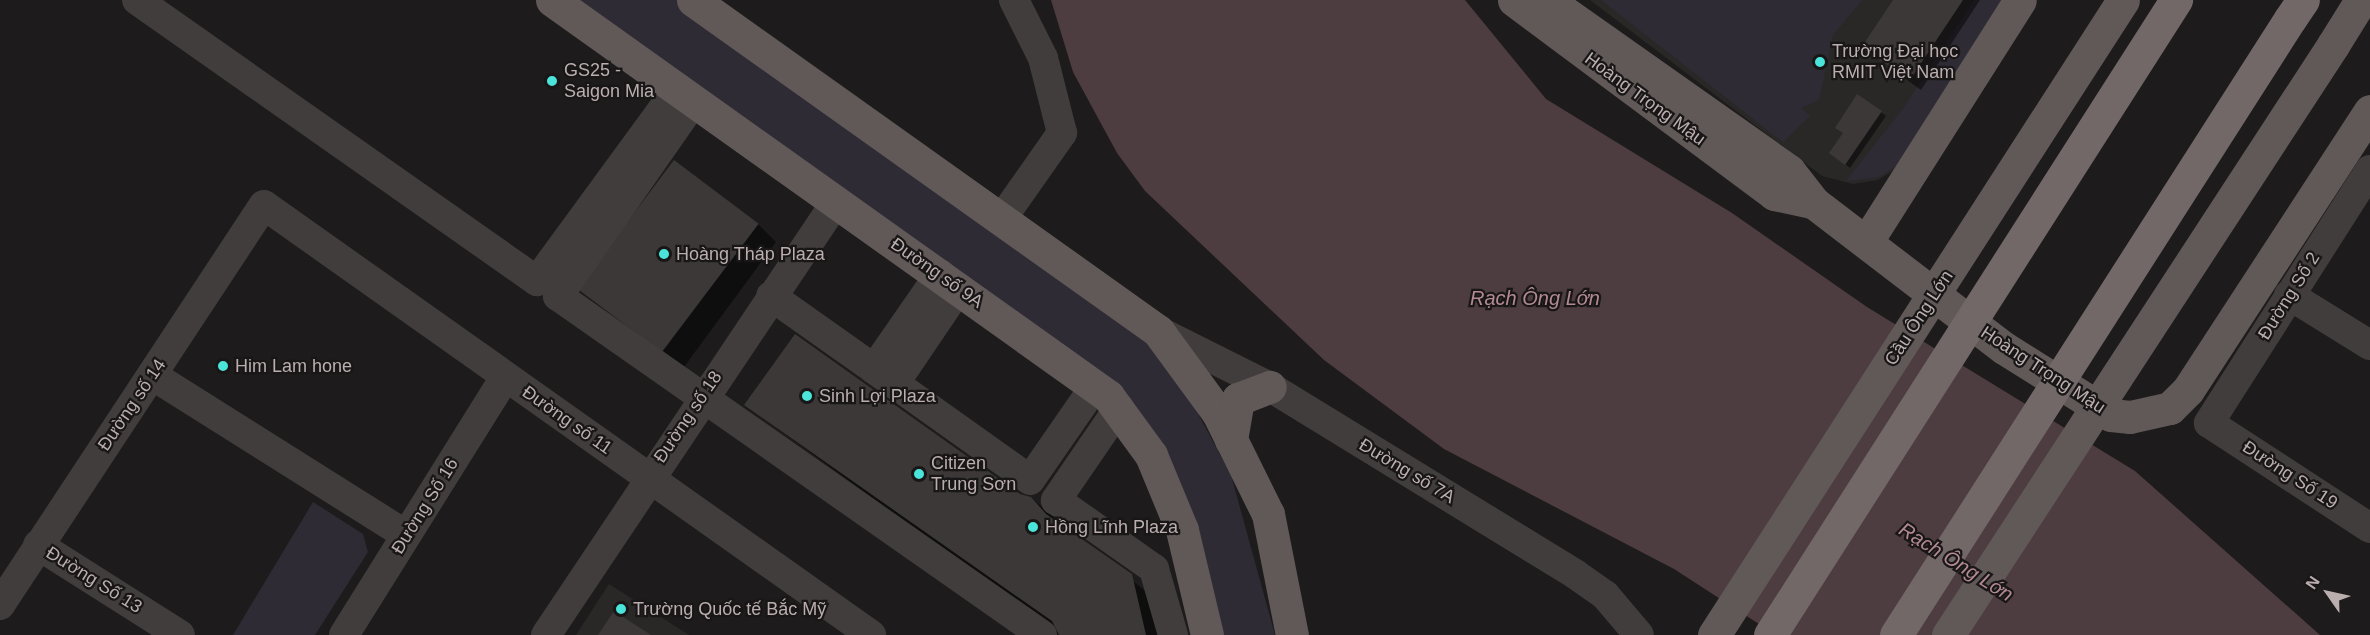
<!DOCTYPE html>
<html>
<head>
<meta charset="utf-8">
<style>
	body { margin:0 }
	#map { position:relative; width:2370px; height:635px; overflow:hidden; background:#1d1b1b; font-family:Helvetica,sans-serif }
	div>[style] { position:absolute }
	.built>* { inset:0; background:#2a2727 }
	.green>* { inset:0; background:#2f2b34 }
	.water>* { inset:0; background:#4d3c40 }
	.shadow>* { inset:0; background:#0007 }
	.building>* { inset:0; background:#3c3838; transform-origin:0 0 }
	.minor>* { height:30px; margin:-15px; padding:0 15px; transform-origin:15px; border-radius:15px; background:#413d3c }
	.major>* { height:33px; margin:-16.5px; padding:0 16.5px; transform-origin:16.5px; border-radius:16.5px; background:#605958 }
	.highway>* { height:33px; margin:-16.5px; padding:0 16.5px; transform-origin:16.5px; border-radius:16.5px; background:#726868 }
	.major-bridge>* { height:33px; margin:-16.5px; padding:0 16.5px; transform-origin:16.5px; border-radius:16.5px; background:#605958 }
	.highway-bridge>* { height:33px; margin:-16.5px; padding:0 16.5px; transform-origin:16.5px; border-radius:16.5px; background:#726868 }
	.dots>* { width:16px; height:16px; translate:-50% -50%; box-sizing:border-box; border:3px solid #181616; border-radius:50% }
	span { translate:-50% -50%; white-space:nowrap; text-align:center; line-height:1.15; -webkit-text-stroke:4.5px #181616; paint-order:stroke }
	.poi-label { font-size:18px; color:#bbaeaf }
	.left { translate:0 -50%; text-align:left }
	.street-label { font-size:18px; color:#bbaeaf }
	.water-label { font-size:20px; color:#b28994; font-style:italic }
	.north { position:absolute; left:2298px; top:563px; width:60px; height:60px; -webkit-text-stroke:4px #181616; paint-order:stroke; rotate:304deg; font-size:16px; font-weight:700; line-height:24px; text-align:center; color:#bbaeaf }
	.north::after { content:''; display:block; margin:auto; width:21px; height:27px; background:#bbaeaf; clip-path:polygon(50% 0,100% 100%,50% 72%,0 100%) }
</style>
</head>
<body>
<div id="map">
	<div class="built">
		<div style="clip-path:polygon(1590px 0,2009px 0,1903px 165px,1878px 180px,1853px 184px,1822px 176px)"></div>
		<div style="clip-path:polygon(609px 584px,689px 635px,576px 635px)"></div>
	</div>
	<div class="green">
		<div style="clip-path:polygon(571px 0,677px 0,1147px 341px,1181px 382px,1231px 475px,1275px 635px,1216px 635px,1155px 441px)"></div>
		<div style="clip-path:polygon(1601px 0,1862px 0,1833px 35px,1819px 100px,1801px 108px,1810px 116px,1783px 142px)"></div>
		<div style="clip-path:polygon(1974px 0,2006px 0,1901px 163px,1879px 177px,1846px 181px,1902px 110px)"></div>
		<div style="clip-path:polygon(313px 502px,363px 534px,368px 552px,315px 635px,233px 635px)"></div>
	</div>
	<div class="water">
		<div style="clip-path:polygon(1051px 0,1465px 0,1546px 99px,1732px 213px,1867px 307px,2135px 471px,2320px 635px,1776px 635px,1674px 569px,1444px 449px,1324px 360px,1145px 191px,1117px 153px,1073px 72px)"></div>
	</div>
	<div class="shadow">
		<div style="clip-path:polygon(1894px 0,1980px 0,1921px 90px,1863px 48px)"></div>
		<div style="clip-path:polygon(1881px 112px,1886px 116px,1850px 168px,1836px 157px,1845px 134px,1836px 127px)"></div>
		<div style="clip-path:polygon(758px 224px,776px 242px,684px 367px,584px 292px)"></div>
		<div style="clip-path:polygon(746px 405px,1031px 498px,1149px 594px,1159px 635px,1059px 635px)"></div>
	</div>
	<div class="building">
		<div style="clip-path:polygon(1893px 0,1963px 0,1910px 80px,1861px 48px)"></div>
		<div style="clip-path:polygon(1857px 94px,1882px 111px,1845px 165px,1829px 153px,1843px 133px,1835px 128px)"></div>
		<div style="left:674px;top:160px;width:106px;height:161px;rotate:37deg"></div>
		<div style="clip-path:polygon(795px 334px,1020px 494px,1031px 497px,1046px 514px,1132px 574px,1146px 635px,1059px 635px,1052px 621px,744px 405px)"></div>
		<div style="clip-path:polygon(614px 611px,651px 635px,598px 635px)"></div>
	</div>
	<div class="minor">
		<div style="left:137px;top:0;width:489px;rotate:35.1deg"></div>
		<div style="left:537px;top:281px;width:239px;rotate:-53.8deg"></div>
		<div style="left:694px;top:101px;width:238px;rotate:124.9deg"></div>
		<div style="left:558px;top:296px;width:591px;rotate:35.01deg"></div>
		<div style="left:2370px;top:170px;width:300px;rotate:122.5deg"></div>
		<div style="left:2209px;top:423px;width:192px;rotate:33.1deg"></div>
		<div style="left:1003px;top:217px;width:103px;rotate:-54.9deg"></div>
		<div style="left:1062px;top:133px;width:77px;rotate:-104.2deg"></div>
		<div style="left:1043px;top:58px;width:65px;rotate:-116.6deg"></div>
		<div style="left:2289px;top:295px;width:95px;rotate:31.7deg"></div>
		<div style="left:771px;top:296px;width:126px;rotate:35.3deg"></div>
		<div style="left:874px;top:369px;width:116px;rotate:-55.2deg"></div>
		<div style="left:1158px;top:331px;width:125px;rotate:26.6deg"></div>
		<div style="left:1270px;top:387px;width:358px;rotate:31.5deg"></div>
		<div style="left:1575px;top:574px;width:37px;rotate:35deg"></div>
		<div style="left:1605px;top:595px;width:52px;rotate:49.6deg"></div>
		<div style="left:874px;top:369px;width:191px;rotate:35.4deg"></div>
		<div style="left:1030px;top:480px;width:114px;rotate:-55.3deg"></div>
		<div style="left:152px;top:375px;width:300px;rotate:32.2deg"></div>
		<div style="left:894px;top:384px;width:116px;rotate:-55.9deg"></div>
		<div style="left:1119px;top:408px;width:112px;rotate:124.4deg"></div>
		<div style="left:1056px;top:500px;width:120px;rotate:35.1deg"></div>
		<div style="left:1154px;top:569px;width:69px;rotate:73.9deg"></div>
		<div style="left:38px;top:545px;width:168px;rotate:32.4deg"></div>
		<div style="left:0;top:605px;width:479px;rotate:-56.6deg"></div>
		<div style="left:264px;top:205px;width:744px;rotate:35.31deg"></div>
		<div style="left:344px;top:635px;width:304px;rotate:-58deg"></div>
		<div style="left:546px;top:635px;width:521px;rotate:-56.19deg"></div>
	</div>
	<div class="major">
		<div style="left:552px;top:0;width:683px;rotate:35.46deg"></div>
		<div style="left:1108px;top:396px;width:73px;rotate:53.9deg"></div>
		<div style="left:1151px;top:455px;width:81px;rotate:67.5deg"></div>
		<div style="left:1182px;top:530px;width:108px;rotate:76.6deg"></div>
		<div style="left:693px;top:0;width:571px;rotate:35.44deg"></div>
		<div style="left:1158px;top:331px;width:102px;rotate:53.8deg"></div>
		<div style="left:1218px;top:413px;width:113px;rotate:63.7deg"></div>
		<div style="left:1268px;top:514px;width:123px;rotate:78.8deg"></div>
		<div style="left:1514px;top:0;width:324px;rotate:36.7deg"></div>
		<div style="left:1774px;top:194px;width:40px;rotate:12deg"></div>
		<div style="left:1547px;top:0;width:296px;rotate:35.2deg"></div>
		<div style="left:1789px;top:171px;width:39px;rotate:52deg"></div>
		<div style="left:1813px;top:202px;width:240px;rotate:37.4deg"></div>
		<div style="left:2004px;top:348px;width:126px;rotate:32.1deg"></div>
		<div style="left:2111px;top:415px;width:19px;rotate:6deg"></div>
		<div style="left:2130px;top:417px;width:41px;rotate:-12.7deg"></div>
		<div style="left:2170px;top:408px;width:25px;rotate:-45deg"></div>
		<div style="left:2188px;top:390px;width:333px;rotate:-56.9deg"></div>
		<div style="left:2333px;top:45px;width:53px;rotate:-58.1deg"></div>
		<div style="left:1867px;top:241px;width:285px;rotate:-57.6deg"></div>
		<div style="left:1231px;top:440px;width:42px;rotate:-80.3deg"></div>
		<div style="left:1238px;top:399px;width:34px;rotate:-21deg"></div>
	</div>
	<div class="highway">
		<div style="left:2290px;top:19px;width:23px;rotate:-56deg"></div>
	</div>
	<div class="major-bridge">
		<div style="left:1714px;top:635px;width:755px;rotate:-57.21deg"></div>
		<div style="left:1948px;top:635px;width:705px;rotate:-56.87deg"></div>
	</div>
	<div class="highway-bridge">
		<div style="left:1770px;top:635px;width:754px;rotate:-57.41deg"></div>
		<div style="left:1896px;top:635px;width:731px;rotate:-57.4deg"></div>
	</div>
	<div class="dots">
		<div style="left:1820px;top:62px;background:#4be4da"></div>
		<div style="left:552px;top:81px;background:#4be4da"></div>
		<div style="left:664px;top:254px;background:#4be4da"></div>
		<div style="left:223px;top:366px;background:#4be4da"></div>
		<div style="left:807px;top:396px;background:#4be4da"></div>
		<div style="left:919px;top:474px;background:#4be4da"></div>
		<div style="left:1033px;top:527px;background:#4be4da"></div>
		<div style="left:621px;top:609px;background:#4be4da"></div>
	</div>
	<div class="poi-label">
		<span class="left" style="left:1832px;top:62px">Trường Đại học<br>RMIT Việt Nam</span>
		<span class="left" style="left:564px;top:81px">GS25 -<br>Saigon Mia</span>
		<span class="left" style="left:676px;top:254px">Hoàng Tháp Plaza</span>
		<span class="left" style="left:235px;top:366px">Him Lam hone</span>
		<span class="left" style="left:819px;top:396px">Sinh Lợi Plaza</span>
		<span class="left" style="left:931px;top:474px">Citizen<br>Trung Sơn</span>
		<span class="left" style="left:1045px;top:527px">Hồng Lĩnh Plaza</span>
		<span class="left" style="left:633px;top:609px">Trường Quốc tế Bắc Mỹ</span>
	</div>
	<div class="street-label">
		<span style="left:1645px;top:99px;rotate:36deg">Hoàng Trọng Mậu</span>
		<span style="left:937px;top:273px;rotate:35deg">Đường số 9A</span>
		<span style="left:2289px;top:296px;rotate:-58deg">Đường Số 2</span>
		<span style="left:1919px;top:318px;rotate:-57deg">Cầu Ông Lớn</span>
		<span style="left:2043px;top:370px;rotate:33deg">Hoàng Trọng Mậu</span>
		<span style="left:132px;top:405px;rotate:-56deg">Đường số 14</span>
		<span style="left:688px;top:417px;rotate:-56deg">Đường số 18</span>
		<span style="left:567px;top:420px;rotate:35deg">Đường số 11</span>
		<span style="left:1407px;top:471px;rotate:31deg">Đường số 7A</span>
		<span style="left:2290px;top:475px;rotate:33deg">Đường Số 19</span>
		<span style="left:425px;top:506px;rotate:-58deg">Đường Số 16</span>
		<span style="left:94px;top:580px;rotate:32deg">Đường Số 13</span>
	</div>
	<div class="water-label">
		<span style="left:1535px;top:298px">Rạch Ông Lớn</span>
		<span style="left:1956px;top:562px;rotate:32deg">Rạch Ông Lớn</span>
	</div>
	<div class="north">N</div>
</div>
</body>
</html>
